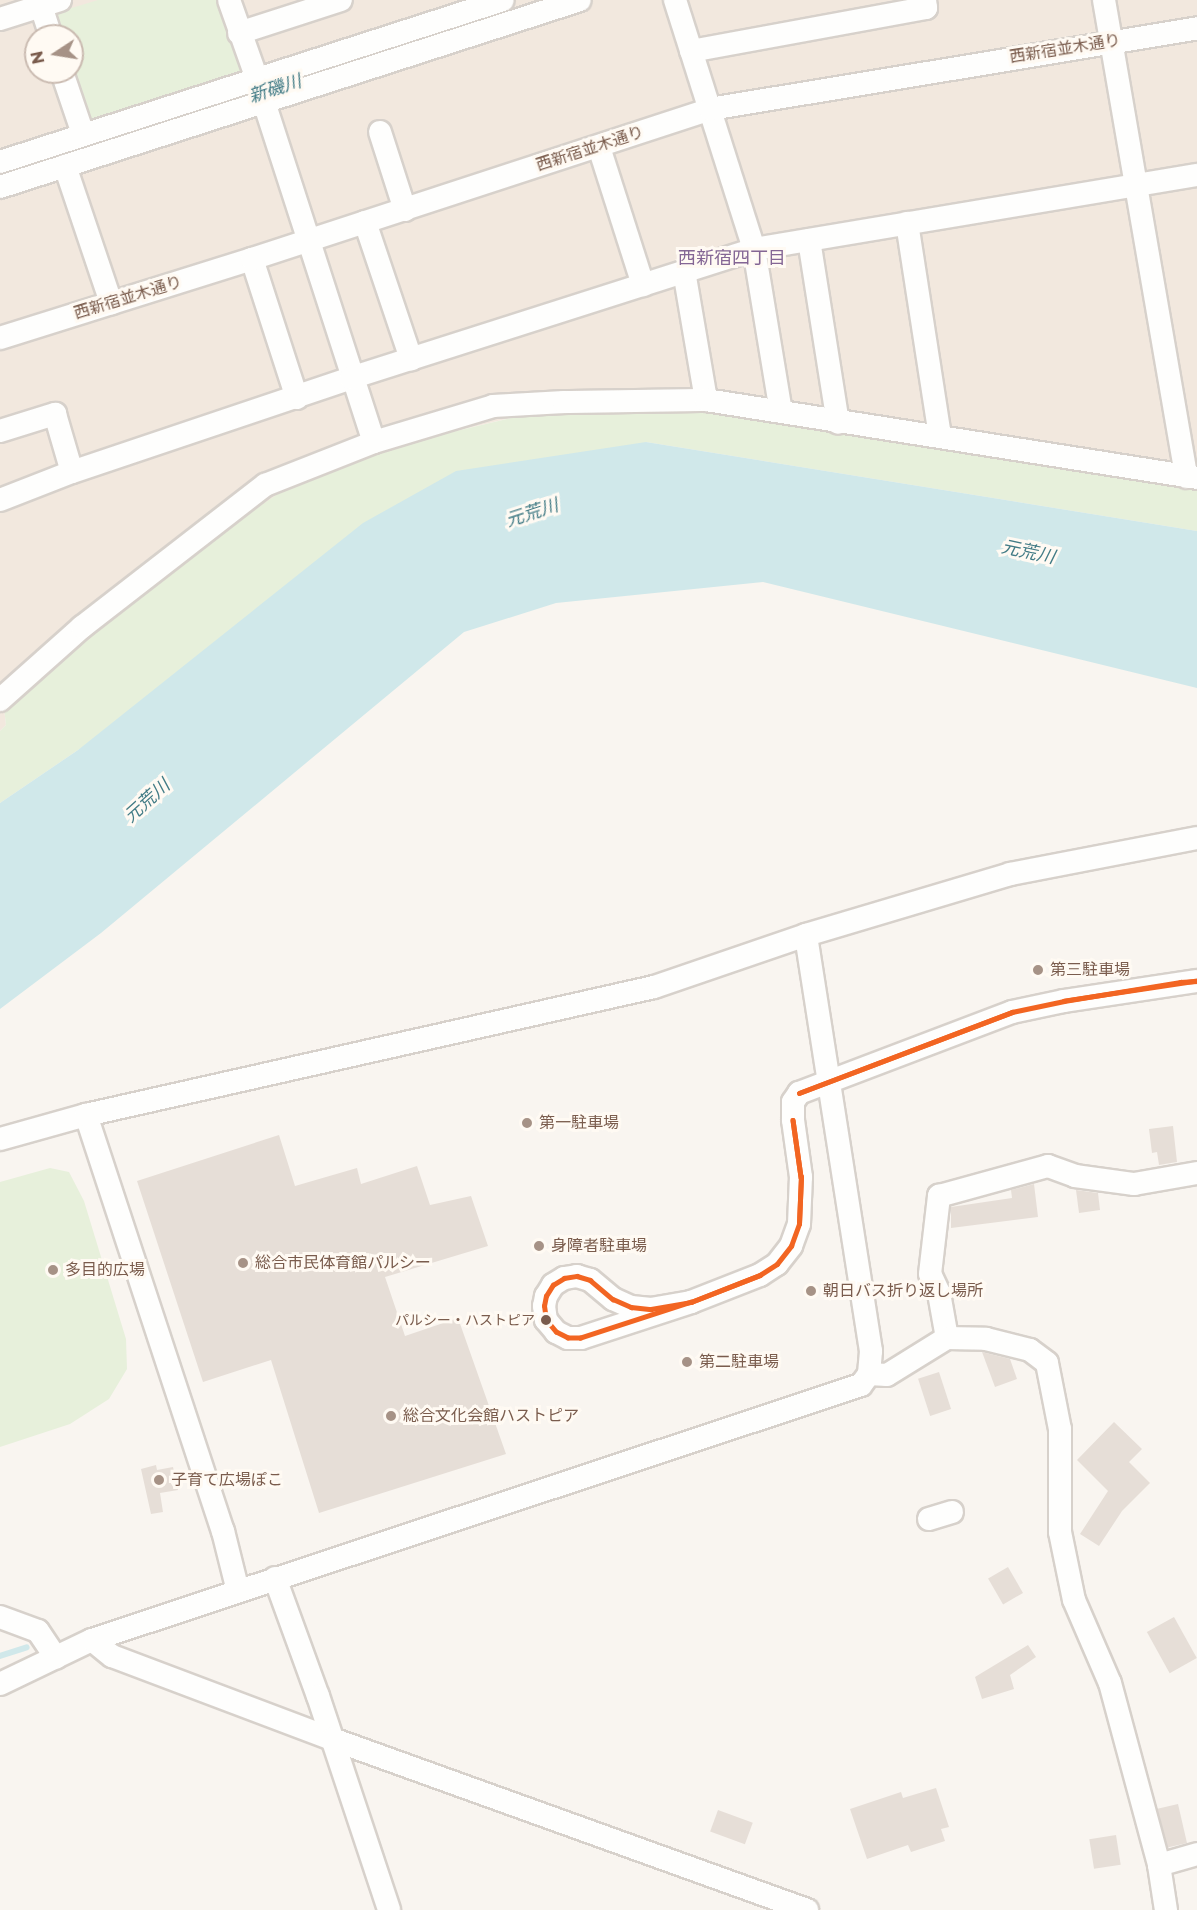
<!DOCTYPE html>
<html>
<head>
<meta charset="utf-8">
<style>
	body { margin:0 }
	#map { position:relative; width:1197px; height:1910px; overflow:hidden; background:#f9f5f0; font-family:Montserrat,"Noto Sans JP",sans-serif }
	div>[style] { position:absolute }
	.residential>* { inset:0; background:#f2e8de }
	.green>* { inset:0; background:#e7f0db }
	.water>* { inset:0; background:#d0e8ea }
	.stream>* { height:6px; margin:-3px; padding:0 3px; transform-origin:3px; border-radius:3px; background:#d0e8ea }
	.building>* { inset:0; background:#e6ded7; transform-origin:0 0 }
	.roads { filter:drop-shadow(2px 0 #d7d1cb) drop-shadow(-2px 0 #d7d1cb) drop-shadow(0 2px #d7d1cb) drop-shadow(0 -2px #d7d1cb) }
	.minor>* { height:22px; margin:-11px; padding:0 11px; transform-origin:11px; border-radius:11px; background:#fefefd }
	.bus-1>* { height:4.5px; margin:-2.25px; padding:0 2.25px; transform-origin:2.25px; border-radius:2.25px; background:#f26522 }
	.dots>* { width:16px; height:16px; translate:-50% -50%; box-sizing:border-box; border:3px solid #fffaf3; border-radius:50% }
	span { translate:-50% -50%; white-space:nowrap; text-align:center; line-height:1.15; -webkit-text-stroke:6px #fffaf3; paint-order:stroke }
	.bus-label { font-size:14px; color:#7a5c4d }
	.right { translate:-100% -50%; text-align:right }
	.street-label { font-size:16px; color:#7a5c4d }
	.poi-label { font-size:16px; color:#7a5c4d }
	.left { translate:0 -50%; text-align:left }
	.water-label { font-size:18px; color:#437c86; font-style:italic }
	.neighbourhood-label { font-size:18px; color:#846695 }
	.north { position:absolute; left:24px; top:24px; width:60px; height:60px; box-sizing:border-box; background:#fffaf3; border:2px solid #cabbb1; border-radius:50%; rotate:258deg; font-size:16px; font-weight:700; line-height:24px; text-align:center; color:#7a5c4d }
	.north::after { content:''; display:block; margin:auto; width:21px; height:27px; background:#a69286; clip-path:polygon(50% 0,100% 100%,50% 72%,0 100%) }
</style>
</head>
<body>
<div id="map">
	<div class="residential">
		<div style="clip-path:polygon(evenodd,0 0,1197px 0,1197px 490px,655px 404px,510px 418px,376px 450px,164px 573px,4px 708px,6px 725px,0 731px,0 0,36px 36px,72px 36px,72px 72px,36px 72px,36px 36px)"></div>
	</div>
	<div class="green">
		<div style="clip-path:polygon(98px 0,224px 0,249px 81px,88px 131px,72px 72px,72px 36px,59px 36px,52px 14px)"></div>
		<div style="clip-path:polygon(655px 404px,1197px 490px,1197px 531px,646px 442px,78px 750px,0 803px,0 731px,6px 725px,4px 708px,164px 573px,289px 486px,376px 450px,511px 418px)"></div>
		<div style="clip-path:polygon(50px 1168px,69px 1172px,84px 1201px,126px 1339px,127px 1369px,109px 1399px,70px 1424px,0 1447px,0 1182px)"></div>
	</div>
	<div class="water">
		<div style="clip-path:polygon(646px 442px,1197px 531px,1197px 688px,763px 582px,556px 603px,464px 632px,101px 933px,0 1009px,0 803px,78px 750px,363px 523px,456px 471px)"></div>
	</div>
	<div class="stream">
		<div style="left:0;top:1656px;width:28px;rotate:-18deg"></div>
	</div>
	<div class="building">
		<div style="clip-path:polygon(1173px 1126px,1177px 1162px,1159px 1165px,1157px 1152px,1152px 1153px,1149px 1129px)"></div>
		<div style="clip-path:polygon(279px 1135px,295px 1186px,357px 1168px,361px 1184px,417px 1166px,430px 1205px,471px 1196px,488px 1246px,385px 1277px,405px 1336px,458px 1318px,506px 1454px,319px 1513px,271px 1360px,203px 1382px,137px 1181px)"></div>
		<div style="clip-path:polygon(1034px 1184px,1038px 1217px,951px 1228px,951px 1207px,1012px 1198px,1011px 1190px)"></div>
		<div style="clip-path:polygon(1076px 1190px,1098px 1193px,1100px 1210px,1079px 1213px)"></div>
		<div style="clip-path:polygon(982px 1352px,1010px 1359px,1017px 1379px,995px 1387px)"></div>
		<div style="left:939px;top:1372px;width:39px;height:22px;rotate:72deg"></div>
		<div style="clip-path:polygon(1114px 1422px,1142px 1449px,1129px 1462px,1150px 1483px,1122px 1511px,1099px 1546px,1080px 1534px,1108px 1491px,1077px 1460px)"></div>
		<div style="clip-path:polygon(156px 1465px,157px 1470px,173px 1467px,178px 1490px,160px 1493px,163px 1512px,151px 1514px,141px 1469px)"></div>
		<div style="left:1008px;top:1567px;width:30px;height:23px;rotate:60deg"></div>
		<div style="left:1174px;top:1617px;width:47px;height:31px;rotate:61deg"></div>
		<div style="clip-path:polygon(1028px 1645px,1036px 1657px,1010px 1675px,1014px 1689px,982px 1699px,975px 1677px)"></div>
		<div style="clip-path:polygon(936px 1788px,949px 1827px,941px 1829px,945px 1841px,911px 1852px,908px 1845px,867px 1859px,850px 1809px,901px 1792px,903px 1798px)"></div>
		<div style="left:1178px;top:1804px;width:40px;height:21px;rotate:77deg"></div>
		<div style="left:718px;top:1810px;width:37px;height:23px;rotate:20deg"></div>
		<div style="left:1116px;top:1835px;width:30px;height:27px;rotate:81deg"></div>
	</div>
	<div class="roads">
		<div class="minor">
			<div style="left:229px;top:0;width:84px;rotate:70.5deg"></div>
			<div style="left:675px;top:0;width:261px;rotate:72.4deg"></div>
			<div style="left:754px;top:249px;width:165px;rotate:80.6deg"></div>
			<div style="left:1104px;top:0;width:484px;rotate:80.2deg"></div>
			<div style="left:41px;top:6px;width:32px;rotate:72deg"></div>
			<div style="left:0;top:19px;width:63px;rotate:-17.6deg"></div>
			<div style="left:239px;top:33px;width:107px;rotate:-17.9deg"></div>
			<div style="left:691px;top:51px;width:239px;rotate:-10.4deg"></div>
			<div style="left:926px;top:8px;width:8px;rotate:-97deg"></div>
			<div style="left:62px;top:72px;width:65px;rotate:71.3deg"></div>
			<div style="left:264px;top:102px;width:357px;rotate:72.1deg"></div>
			<div style="left:380px;top:132px;width:82px;rotate:72.2deg"></div>
			<div style="left:599px;top:147px;width:145px;rotate:72.3deg"></div>
			<div style="left:0;top:162px;width:528px;rotate:-17.85deg"></div>
			<div style="left:65px;top:166px;width:145px;rotate:71.4deg"></div>
			<div style="left:0;top:187px;width:609px;rotate:-17.87deg"></div>
			<div style="left:365px;top:222px;width:145px;rotate:71.4deg"></div>
			<div style="left:907px;top:223px;width:216px;rotate:81.2deg"></div>
			<div style="left:809px;top:240px;width:185px;rotate:81deg"></div>
			<div style="left:252px;top:259px;width:146px;rotate:72.1deg"></div>
			<div style="left:684px;top:271px;width:131px;rotate:80.3deg"></div>
			<div style="left:0;top:338px;width:264px;rotate:-17.4deg"></div>
			<div style="left:252px;top:259px;width:482px;rotate:-18.1deg"></div>
			<div style="left:710px;top:109px;width:494px;rotate:-9.4deg"></div>
			<div style="left:0;top:431px;width:58px;rotate:-17.2deg"></div>
			<div style="left:55px;top:414px;width:60px;rotate:73.7deg"></div>
			<div style="left:0;top:500px;width:77px;rotate:-21.3deg"></div>
			<div style="left:72px;top:472px;width:294px;rotate:-18.6deg"></div>
			<div style="left:351px;top:378px;width:423px;rotate:-17.7deg"></div>
			<div style="left:754px;top:249px;width:449px;rotate:-9.5deg"></div>
			<div style="left:0;top:700px;width:110px;rotate:-41.7deg"></div>
			<div style="left:82px;top:627px;width:232px;rotate:-37.8deg"></div>
			<div style="left:265px;top:485px;width:117px;rotate:-21.5deg"></div>
			<div style="left:374px;top:442px;width:124px;rotate:-16.8deg"></div>
			<div style="left:493px;top:406px;width:71px;rotate:-3.2deg"></div>
			<div style="left:564px;top:402px;width:142px;rotate:-0.8deg"></div>
			<div style="left:706px;top:400px;width:497px;rotate:9deg"></div>
			<div style="left:86px;top:1115px;width:438px;rotate:71.8deg"></div>
			<div style="left:223px;top:1531px;width:62px;rotate:76deg"></div>
			<div style="left:0;top:1139px;width:89px;rotate:-15.6deg"></div>
			<div style="left:86px;top:1115px;width:582px;rotate:-12.7deg"></div>
			<div style="left:654px;top:987px;width:161px;rotate:-18.9deg"></div>
			<div style="left:806px;top:935px;width:213px;rotate:-16.6deg"></div>
			<div style="left:1010px;top:874px;width:190px;rotate:-10.9deg"></div>
			<div style="left:691px;top:1302px;width:41px;rotate:170.1deg"></div>
			<div style="left:651px;top:1309px;width:20px;rotate:-174deg"></div>
			<div style="left:631px;top:1307px;width:20px;rotate:-156deg"></div>
			<div style="left:613px;top:1299px;width:30px;rotate:-140deg"></div>
			<div style="left:590px;top:1280px;width:14px;rotate:-163deg"></div>
			<div style="left:577px;top:1276px;width:13px;rotate:171deg"></div>
			<div style="left:564px;top:1278px;width:13px;rotate:148deg"></div>
			<div style="left:553px;top:1285px;width:13px;rotate:122deg"></div>
			<div style="left:546px;top:1296px;width:10px;rotate:101deg"></div>
			<div style="left:544px;top:1306px;width:14px;rotate:82deg"></div>
			<div style="left:546px;top:1320px;width:16px;rotate:50deg"></div>
			<div style="left:556px;top:1332px;width:13px;rotate:27deg"></div>
			<div style="left:568px;top:1338px;width:13px"></div>
			<div style="left:581px;top:1338px;width:116px;rotate:-18.1deg"></div>
			<div style="left:691px;top:1302px;width:74px;rotate:-21.4deg"></div>
			<div style="left:760px;top:1275px;width:20px;rotate:-33deg"></div>
			<div style="left:777px;top:1264px;width:23px;rotate:-52deg"></div>
			<div style="left:791px;top:1246px;width:23px;rotate:-70deg"></div>
			<div style="left:799px;top:1224px;width:47px;rotate:-87.6deg"></div>
			<div style="left:801px;top:1177px;width:58px;rotate:-98deg"></div>
			<div style="left:793px;top:1120px;width:18px;rotate:-90deg"></div>
			<div style="left:793px;top:1102px;width:11px;rotate:-56deg"></div>
			<div style="left:799px;top:1093px;width:228px;rotate:-20.8deg"></div>
			<div style="left:1012px;top:1012px;width:53px;rotate:-11.9deg"></div>
			<div style="left:1064px;top:1001px;width:134px;rotate:-8.6deg"></div>
			<div style="left:947px;top:1338px;width:46px;rotate:-100.1deg"></div>
			<div style="left:939px;top:1293px;width:21px;rotate:-115deg"></div>
			<div style="left:930px;top:1274px;width:79px;rotate:-83.4deg"></div>
			<div style="left:939px;top:1196px;width:113px;rotate:-15.4deg"></div>
			<div style="left:1048px;top:1166px;width:29px;rotate:20deg"></div>
			<div style="left:1075px;top:1176px;width:60px;rotate:7.7deg"></div>
			<div style="left:1134px;top:1184px;width:64px;rotate:-9.9deg"></div>
			<div style="left:869px;top:1374px;width:18px;rotate:3deg"></div>
			<div style="left:887px;top:1375px;width:70px;rotate:-31.7deg"></div>
			<div style="left:947px;top:1338px;width:39px;rotate:1deg"></div>
			<div style="left:986px;top:1339px;width:45px;rotate:14deg"></div>
			<div style="left:1030px;top:1350px;width:21px;rotate:37deg"></div>
			<div style="left:1047px;top:1363px;width:67px;rotate:78.9deg"></div>
			<div style="left:1060px;top:1429px;width:103px;rotate:90deg"></div>
			<div style="left:1060px;top:1532px;width:69px;rotate:78.4deg"></div>
			<div style="left:1074px;top:1600px;width:90px;rotate:66.6deg"></div>
			<div style="left:1110px;top:1683px;width:188px;rotate:74.9deg"></div>
			<div style="left:1159px;top:1865px;width:46px;rotate:81.2deg"></div>
			<div style="left:929px;top:1519px;width:24px;rotate:-17deg"></div>
			<div style="left:275px;top:1578px;width:126px;rotate:70deg"></div>
			<div style="left:318px;top:1696px;width:225px;rotate:71.6deg"></div>
			<div style="left:0;top:1617px;width:40px;rotate:20.2deg"></div>
			<div style="left:38px;top:1631px;width:32px;rotate:56deg"></div>
			<div style="left:92px;top:1640px;width:26px;rotate:39deg"></div>
			<div style="left:112px;top:1656px;width:235px;rotate:20.7deg"></div>
			<div style="left:332px;top:1739px;width:505px;rotate:19.8deg"></div>
			<div style="left:0;top:1684px;width:102px;rotate:-25.6deg"></div>
			<div style="left:92px;top:1640px;width:810px;rotate:-18.35deg"></div>
			<div style="left:861px;top:1385px;width:14px;rotate:-54deg"></div>
			<div style="left:869px;top:1374px;width:23px;rotate:-85deg"></div>
			<div style="left:871px;top:1351px;width:421px;rotate:-98.9deg"></div>
			<div style="left:1159px;top:1865px;width:40px;rotate:-16deg"></div>
		</div>
	</div>
	<div class="bus-1">
		<div style="left:1197px;top:981px;width:134px;rotate:171.4deg"></div>
		<div style="left:1064px;top:1001px;width:118px;rotate:-9.3deg"></div>
		<div style="left:1180px;top:982px;width:17px;rotate:-3deg"></div>
		<div style="left:1012px;top:1012px;width:53px;rotate:-11.9deg"></div>
		<div style="left:799px;top:1093px;width:228px;rotate:-20.8deg"></div>
		<div style="left:799px;top:1093px;width:228px;rotate:-20.8deg"></div>
		<div style="left:793px;top:1120px;width:58px;rotate:82deg"></div>
		<div style="left:793px;top:1120px;width:58px;rotate:82deg"></div>
		<div style="left:799px;top:1224px;width:47px;rotate:-87.6deg"></div>
		<div style="left:799px;top:1224px;width:47px;rotate:-87.6deg"></div>
		<div style="left:760px;top:1275px;width:20px;rotate:-33deg"></div>
		<div style="left:777px;top:1264px;width:23px;rotate:-52deg"></div>
		<div style="left:791px;top:1246px;width:23px;rotate:-70deg"></div>
		<div style="left:577px;top:1276px;width:14px;rotate:17deg"></div>
		<div style="left:590px;top:1280px;width:30px;rotate:40deg"></div>
		<div style="left:613px;top:1299px;width:20px;rotate:24deg"></div>
		<div style="left:631px;top:1307px;width:20px;rotate:6deg"></div>
		<div style="left:651px;top:1309px;width:41px;rotate:-9.9deg"></div>
		<div style="left:691px;top:1302px;width:116px;rotate:161.9deg"></div>
		<div style="left:581px;top:1338px;width:13px;rotate:180deg"></div>
		<div style="left:568px;top:1338px;width:13px;rotate:-153deg"></div>
		<div style="left:556px;top:1332px;width:16px;rotate:-130deg"></div>
		<div style="left:546px;top:1320px;width:14px;rotate:-98deg"></div>
		<div style="left:544px;top:1306px;width:10px;rotate:-79deg"></div>
		<div style="left:546px;top:1296px;width:13px;rotate:-58deg"></div>
		<div style="left:553px;top:1285px;width:13px;rotate:-32deg"></div>
		<div style="left:564px;top:1278px;width:13px;rotate:-9deg"></div>
		<div style="left:691px;top:1302px;width:74px;rotate:-21.4deg"></div>
		<div style="left:691px;top:1302px;width:74px;rotate:-21.4deg"></div>
	</div>
	<div class="dots">
		<div style="left:1038px;top:970px;background:#a69286"></div>
		<div style="left:527px;top:1123px;background:#a69286"></div>
		<div style="left:539px;top:1246px;background:#a69286"></div>
		<div style="left:243px;top:1263px;background:#a69286"></div>
		<div style="left:53px;top:1270px;background:#a69286"></div>
		<div style="left:811px;top:1291px;background:#a69286"></div>
		<div style="left:546px;top:1320px;background:#7a5c4d"></div>
		<div style="left:687px;top:1362px;background:#a69286"></div>
		<div style="left:391px;top:1416px;background:#a69286"></div>
		<div style="left:159px;top:1480px;background:#a69286"></div>
	</div>
	<div class="bus-label">
		<span class="right" style="left:535px;top:1320px">パルシー・ハストピア</span>
	</div>
	<div class="street-label">
		<span style="left:1065px;top:49px;rotate:-9deg">西新宿並木通り</span>
		<span style="left:590px;top:149px;rotate:-18deg">西新宿並木通り</span>
		<span style="left:128px;top:298px;rotate:-17deg">西新宿並木通り</span>
	</div>
	<div class="poi-label">
		<span class="left" style="left:1050px;top:970px">第三駐車場</span>
		<span class="left" style="left:539px;top:1123px">第一駐車場</span>
		<span class="left" style="left:551px;top:1246px">身障者駐車場</span>
		<span class="left" style="left:255px;top:1263px">総合市民体育館パルシー</span>
		<span class="left" style="left:65px;top:1270px">多目的広場</span>
		<span class="left" style="left:823px;top:1291px">朝日バス折り返し場所</span>
		<span class="left" style="left:699px;top:1362px">第二駐車場</span>
		<span class="left" style="left:403px;top:1416px">総合文化会館ハストピア</span>
		<span class="left" style="left:171px;top:1480px">子育て広場ぽこ</span>
	</div>
	<div class="water-label">
		<span style="left:275px;top:89px;rotate:-18deg">新磯川</span>
		<span style="left:532px;top:513px;rotate:-18deg">元荒川</span>
		<span style="left:1028px;top:552px;rotate:12deg">元荒川</span>
		<span style="left:147px;top:801px;rotate:-42deg">元荒川</span>
	</div>
	<div class="neighbourhood-label">
		<span style="left:732px;top:258px">西新宿四丁目</span>
	</div>
	<div class="north">N</div>
</div>
</body>
</html>
